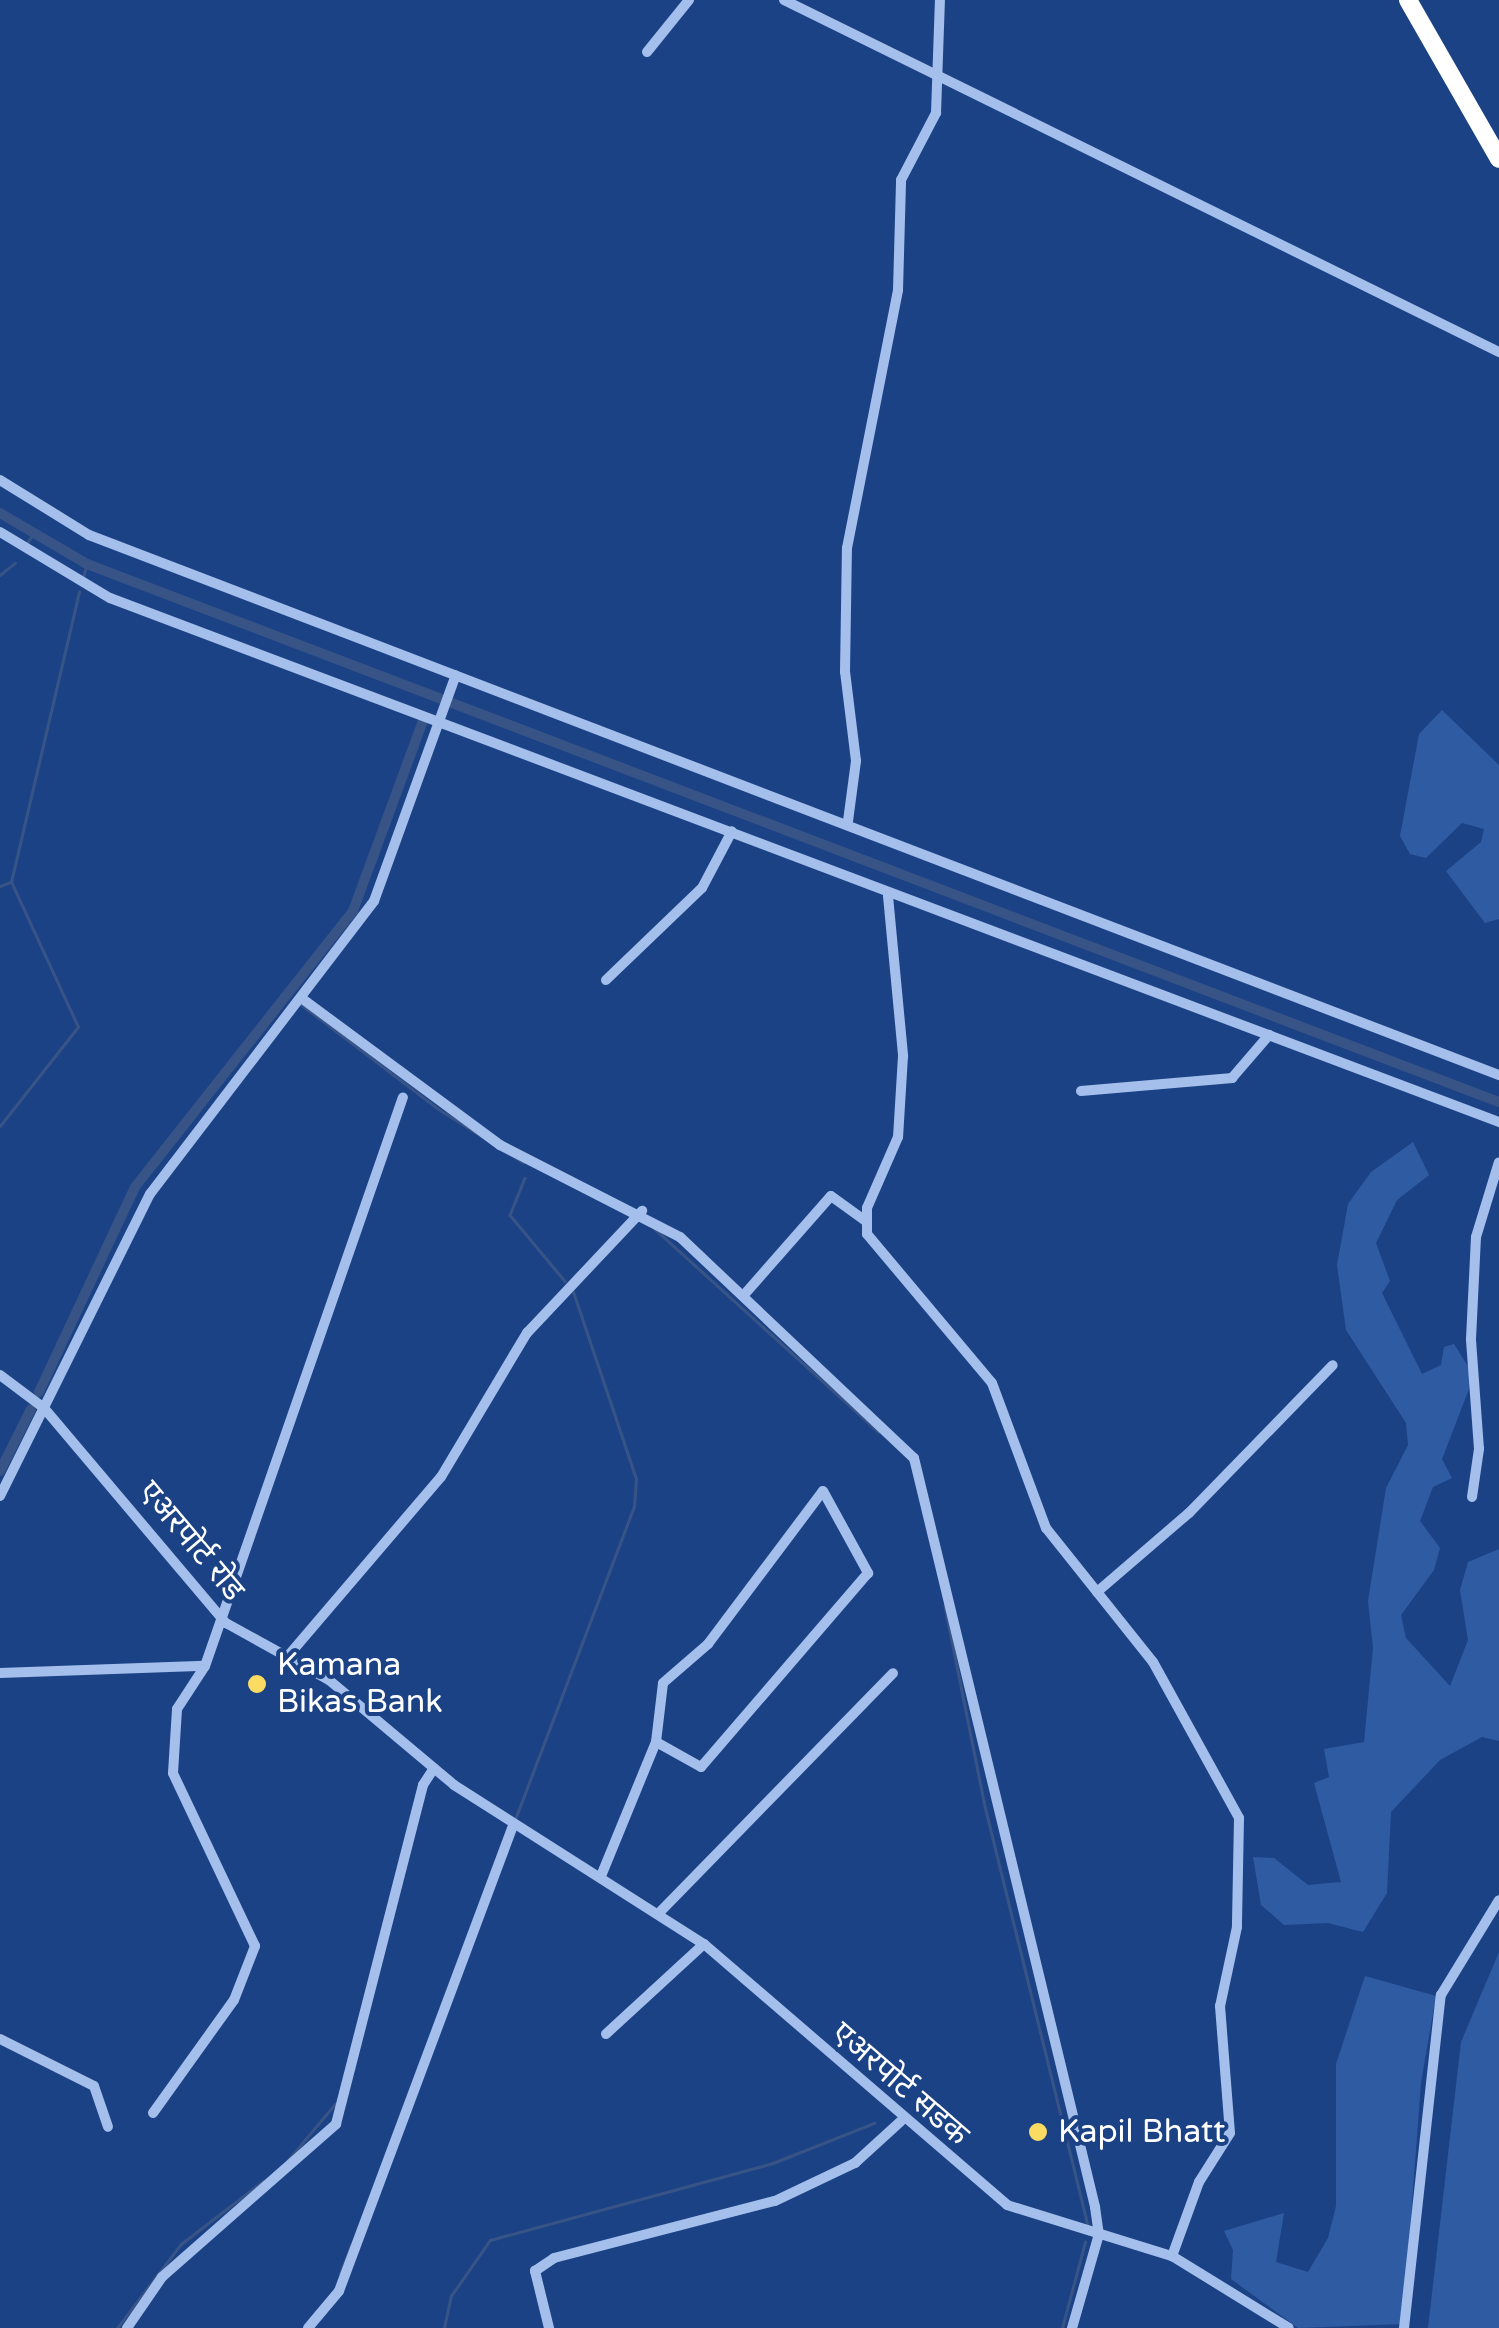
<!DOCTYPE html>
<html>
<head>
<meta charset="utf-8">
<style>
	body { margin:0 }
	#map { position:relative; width:1499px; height:2328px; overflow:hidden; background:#1c4286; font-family:"Varela Round","Noto Sans Devanagari",sans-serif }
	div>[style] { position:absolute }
	.green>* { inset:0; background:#2f5ba3 }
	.stream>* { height:2.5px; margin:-1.25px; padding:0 1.25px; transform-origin:1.25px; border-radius:1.25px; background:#385486 }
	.canal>* { height:10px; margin:-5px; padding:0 5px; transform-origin:5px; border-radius:5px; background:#385486 }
	.street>* { height:10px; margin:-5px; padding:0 5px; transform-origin:5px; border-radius:5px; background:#a4bfeb }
	.highway>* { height:18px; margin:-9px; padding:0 9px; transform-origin:9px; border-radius:9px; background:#fff }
	.dots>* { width:28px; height:28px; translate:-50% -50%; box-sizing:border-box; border:5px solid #1c4286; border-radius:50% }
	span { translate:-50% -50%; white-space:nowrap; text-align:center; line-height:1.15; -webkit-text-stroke:8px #1c4286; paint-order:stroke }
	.street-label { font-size:32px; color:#fff }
	.poi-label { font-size:32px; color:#fff }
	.left { translate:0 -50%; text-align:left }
</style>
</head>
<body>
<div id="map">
	<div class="green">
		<div style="clip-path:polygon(1442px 710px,1499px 765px,1499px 919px,1485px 923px,1446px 871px,1481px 842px,1484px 829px,1462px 823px,1426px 858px,1410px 854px,1400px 836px,1419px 734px)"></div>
		<div style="clip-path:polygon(1413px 1142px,1429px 1175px,1397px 1200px,1376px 1243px,1390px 1281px,1382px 1293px,1422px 1374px,1441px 1365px,1444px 1347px,1454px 1344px,1474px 1376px,1442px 1459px,1452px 1478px,1433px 1487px,1420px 1521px,1440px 1548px,1434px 1570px,1401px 1615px,1406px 1638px,1450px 1686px,1468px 1640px,1460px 1590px,1468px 1562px,1499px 1549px,1499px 1741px,1482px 1737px,1440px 1760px,1391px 1812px,1387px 1893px,1363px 1932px,1328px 1923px,1284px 1925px,1261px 1905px,1253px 1857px,1274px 1858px,1308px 1885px,1341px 1882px,1314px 1783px,1329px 1777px,1324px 1749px,1364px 1742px,1373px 1648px,1368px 1601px,1386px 1488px,1408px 1445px,1406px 1423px,1346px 1330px,1337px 1265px,1348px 1204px,1371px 1172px)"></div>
		<div style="clip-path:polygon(1499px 1952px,1499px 2328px,1428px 2328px,1461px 2042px)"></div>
		<div style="clip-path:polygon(1365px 1976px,1436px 1996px,1421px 2083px,1403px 2324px,1298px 2328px,1231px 2279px,1233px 2250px,1224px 2231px,1284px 2213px,1276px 2262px,1308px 2272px,1328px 2238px,1336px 2206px,1336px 2064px)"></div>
	</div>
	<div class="stream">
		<div style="left:27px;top:543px;width:12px;rotate:-55deg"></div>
		<div style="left:0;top:575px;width:19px;rotate:-39deg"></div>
		<div style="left:83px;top:577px;width:14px;rotate:-73deg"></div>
		<div style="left:0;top:886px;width:12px;rotate:-20deg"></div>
		<div style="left:11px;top:882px;width:298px;rotate:-76.8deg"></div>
		<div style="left:302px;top:1005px;width:170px;rotate:37.3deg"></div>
		<div style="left:437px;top:1108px;width:102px;rotate:32.1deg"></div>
		<div style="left:0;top:1126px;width:126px;rotate:-51.8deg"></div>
		<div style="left:78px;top:1027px;width:160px;rotate:-114.8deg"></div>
		<div style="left:525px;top:1178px;width:40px;rotate:112deg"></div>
		<div style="left:510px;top:1215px;width:86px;rotate:50.2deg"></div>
		<div style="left:655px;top:1229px;width:302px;rotate:42.2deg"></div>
		<div style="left:945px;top:1606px;width:200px;rotate:78.7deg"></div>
		<div style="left:984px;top:1802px;width:435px;rotate:76.2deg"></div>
		<div style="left:516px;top:1817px;width:332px;rotate:-69.2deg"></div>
		<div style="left:634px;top:1507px;width:28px;rotate:-86deg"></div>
		<div style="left:636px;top:1479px;width:197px;rotate:-108.6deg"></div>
		<div style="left:288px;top:2160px;width:73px;rotate:-50deg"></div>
		<div style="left:340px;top:2274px;width:30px;rotate:-69deg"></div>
		<div style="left:117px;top:2328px;width:106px;rotate:-52.7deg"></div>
		<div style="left:181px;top:2244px;width:103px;rotate:-37.5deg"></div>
		<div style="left:444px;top:2328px;width:33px;rotate:-78deg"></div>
		<div style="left:451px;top:2296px;width:68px;rotate:-55.1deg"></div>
		<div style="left:490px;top:2240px;width:293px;rotate:-15.2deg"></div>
		<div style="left:773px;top:2163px;width:109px;rotate:-21.6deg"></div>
		<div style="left:1062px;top:2328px;width:89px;rotate:-75deg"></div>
	</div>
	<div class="canal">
		<div style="left:0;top:513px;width:101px;rotate:30.4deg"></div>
		<div style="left:87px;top:564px;width:1511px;rotate:20.86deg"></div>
		<div style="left:39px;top:1392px;width:226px;rotate:-64.9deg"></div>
		<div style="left:135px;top:1187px;width:352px;rotate:-51.7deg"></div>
		<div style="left:353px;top:911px;width:206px;rotate:-69.8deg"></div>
		<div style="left:0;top:1471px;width:69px;rotate:-63.4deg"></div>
	</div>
	<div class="street">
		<div style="left:784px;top:0;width:797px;rotate:26.21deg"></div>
		<div style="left:647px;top:52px;width:67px;rotate:-51.1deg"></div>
		<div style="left:0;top:480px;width:105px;rotate:31.7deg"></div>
		<div style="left:89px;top:535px;width:1510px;rotate:20.96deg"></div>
		<div style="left:0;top:532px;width:128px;rotate:31deg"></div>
		<div style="left:110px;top:598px;width:1485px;rotate:20.67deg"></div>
		<div style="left:848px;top:821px;width:61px;rotate:-82.4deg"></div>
		<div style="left:856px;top:761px;width:90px;rotate:-97deg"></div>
		<div style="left:845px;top:672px;width:124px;rotate:-89.1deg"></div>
		<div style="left:847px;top:548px;width:263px;rotate:-78.8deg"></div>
		<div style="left:898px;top:290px;width:110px;rotate:-88.4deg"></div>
		<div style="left:901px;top:180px;width:76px;rotate:-62.4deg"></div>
		<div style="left:936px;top:113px;width:113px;rotate:-88deg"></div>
		<div style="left:888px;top:896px;width:161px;rotate:84.6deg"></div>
		<div style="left:903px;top:1056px;width:81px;rotate:93.5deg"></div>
		<div style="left:898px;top:1137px;width:77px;rotate:113.6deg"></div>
		<div style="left:867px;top:1208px;width:26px;rotate:90deg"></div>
		<div style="left:867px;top:1234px;width:194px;rotate:50deg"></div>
		<div style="left:992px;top:1383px;width:155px;rotate:69.6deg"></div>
		<div style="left:1046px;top:1528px;width:171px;rotate:51.4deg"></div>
		<div style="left:1153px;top:1662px;width:178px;rotate:61.1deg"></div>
		<div style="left:1239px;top:1818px;width:109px;rotate:91.1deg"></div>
		<div style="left:1237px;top:1927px;width:81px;rotate:102.1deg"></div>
		<div style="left:1220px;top:2006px;width:127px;rotate:85.5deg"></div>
		<div style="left:1230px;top:2133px;width:58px;rotate:122.3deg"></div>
		<div style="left:1199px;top:2182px;width:79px;rotate:110deg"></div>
		<div style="left:606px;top:980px;width:133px;rotate:-43.8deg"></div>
		<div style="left:702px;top:888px;width:64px;rotate:-62.2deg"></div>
		<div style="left:304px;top:1000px;width:244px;rotate:36.5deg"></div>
		<div style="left:500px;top:1145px;width:202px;rotate:27.1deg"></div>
		<div style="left:680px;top:1237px;width:322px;rotate:43.4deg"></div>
		<div style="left:914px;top:1458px;width:771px;rotate:76.41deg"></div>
		<div style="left:1095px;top:2207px;width:27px;rotate:82deg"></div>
		<div style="left:1099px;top:2234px;width:98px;rotate:106deg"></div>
		<div style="left:1081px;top:1091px;width:152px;rotate:-4.9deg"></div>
		<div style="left:1232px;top:1078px;width:57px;rotate:-49.3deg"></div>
		<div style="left:743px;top:1296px;width:133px;rotate:-48.7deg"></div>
		<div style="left:831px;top:1196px;width:44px;rotate:35.8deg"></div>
		<div style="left:0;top:1375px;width:55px;rotate:36.9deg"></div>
		<div style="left:44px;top:1408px;width:282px;rotate:49.8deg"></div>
		<div style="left:226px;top:1623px;width:118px;rotate:29deg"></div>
		<div style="left:329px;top:1680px;width:163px;rotate:40deg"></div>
		<div style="left:454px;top:1785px;width:296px;rotate:32.5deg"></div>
		<div style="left:704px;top:1944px;width:400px;rotate:40.7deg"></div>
		<div style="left:1007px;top:2205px;width:173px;rotate:17.2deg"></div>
		<div style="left:1172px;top:2256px;width:137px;rotate:31.6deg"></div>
		<div style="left:0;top:1496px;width:337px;rotate:-63.6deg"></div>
		<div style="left:150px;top:1194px;width:369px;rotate:-52.6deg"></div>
		<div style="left:374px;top:901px;width:240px;rotate:-70.1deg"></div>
		<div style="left:1472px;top:1497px;width:49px;rotate:-81.7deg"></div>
		<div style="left:1479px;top:1449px;width:110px;rotate:-94.2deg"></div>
		<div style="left:1471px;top:1339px;width:102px;rotate:-87.2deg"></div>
		<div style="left:1476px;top:1237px;width:78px;rotate:-73deg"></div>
		<div style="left:1097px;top:1592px;width:121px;rotate:-40.7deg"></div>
		<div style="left:1189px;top:1513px;width:206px;rotate:-45.8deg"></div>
		<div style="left:288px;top:1656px;width:235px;rotate:-49.5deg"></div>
		<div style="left:441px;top:1477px;width:168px;rotate:-59.2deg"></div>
		<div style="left:527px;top:1333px;width:168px;rotate:-46.7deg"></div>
		<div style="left:0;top:1673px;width:205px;rotate:-2deg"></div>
		<div style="left:205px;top:1666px;width:602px;rotate:-70.81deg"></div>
		<div style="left:601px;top:1876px;width:145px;rotate:-67.7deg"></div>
		<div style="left:656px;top:1742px;width:59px;rotate:-83.2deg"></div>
		<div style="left:663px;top:1683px;width:60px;rotate:-40.9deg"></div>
		<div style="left:708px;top:1644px;width:191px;rotate:-53.1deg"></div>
		<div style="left:823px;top:1491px;width:94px;rotate:61.2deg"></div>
		<div style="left:868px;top:1573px;width:256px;rotate:130.7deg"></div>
		<div style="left:701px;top:1767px;width:51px;rotate:-150.9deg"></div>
		<div style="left:659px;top:1913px;width:335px;rotate:-45.7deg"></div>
		<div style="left:606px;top:2034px;width:133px;rotate:-42.6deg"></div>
		<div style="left:0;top:2039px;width:105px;rotate:26.6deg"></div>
		<div style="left:94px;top:2086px;width:43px;rotate:71.1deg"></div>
		<div style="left:153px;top:2113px;width:139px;rotate:-54.4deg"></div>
		<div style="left:234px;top:2000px;width:58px;rotate:-68.7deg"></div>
		<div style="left:255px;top:1946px;width:191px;rotate:-115.4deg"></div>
		<div style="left:173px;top:1773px;width:64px;rotate:-86.4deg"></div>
		<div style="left:177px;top:1709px;width:51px;rotate:-56.9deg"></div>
		<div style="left:127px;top:2328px;width:62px;rotate:-55.5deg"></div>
		<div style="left:162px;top:2277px;width:232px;rotate:-41.3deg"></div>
		<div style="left:336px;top:2124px;width:350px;rotate:-75.6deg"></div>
		<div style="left:423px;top:1785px;width:20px;rotate:-57deg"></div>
		<div style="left:308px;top:2328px;width:48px;rotate:-50deg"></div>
		<div style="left:339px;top:2291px;width:497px;rotate:-69.5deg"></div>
		<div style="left:549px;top:2328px;width:59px;rotate:-103.8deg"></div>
		<div style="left:535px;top:2271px;width:23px;rotate:-34deg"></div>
		<div style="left:554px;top:2258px;width:228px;rotate:-14.5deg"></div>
		<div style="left:775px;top:2201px;width:89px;rotate:-25.4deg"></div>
		<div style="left:855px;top:2163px;width:62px;rotate:-42.4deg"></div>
		<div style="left:1404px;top:2328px;width:335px;rotate:-83.7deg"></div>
		<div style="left:1441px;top:1995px;width:111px;rotate:-58.6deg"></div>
	</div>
	<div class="highway">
		<div style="left:1408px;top:0;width:183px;rotate:60.2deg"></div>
	</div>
	<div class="dots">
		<div style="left:257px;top:1684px;background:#fbdb62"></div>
		<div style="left:1038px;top:2132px;background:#fbdb62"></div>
	</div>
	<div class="street-label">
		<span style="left:191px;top:1541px;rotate:50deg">एअरपोर्ट रोड</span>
		<span style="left:900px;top:2084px;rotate:41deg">एअरपोर्ट सडक</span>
	</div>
	<div class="poi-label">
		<span class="left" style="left:277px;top:1684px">Kamana<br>Bikas Bank</span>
		<span class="left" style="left:1058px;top:2132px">Kapil Bhatt</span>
	</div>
</div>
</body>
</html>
